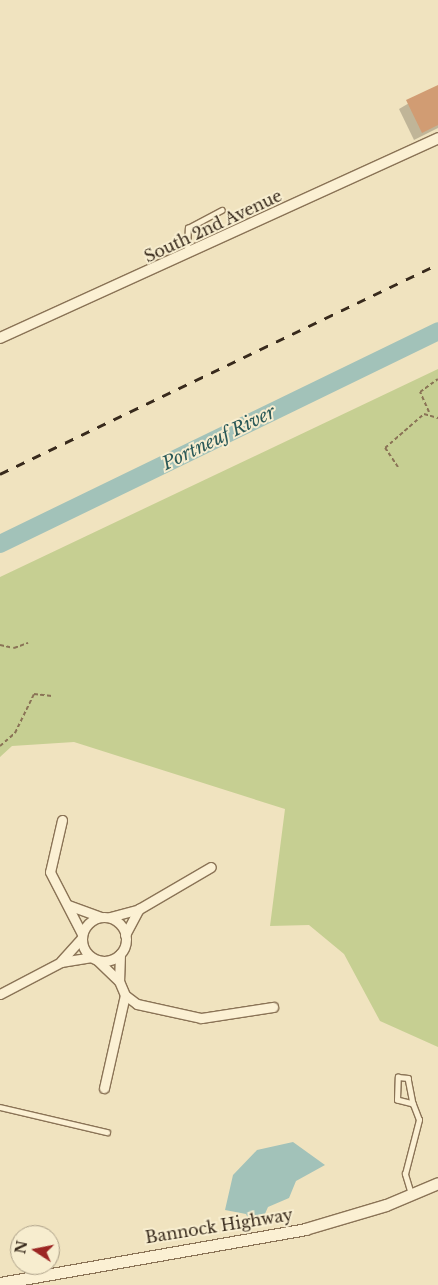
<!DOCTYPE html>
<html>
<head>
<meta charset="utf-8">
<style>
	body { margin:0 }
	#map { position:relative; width:438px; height:1285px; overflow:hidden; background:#f0e3bf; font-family:"Libre Baskerville",serif }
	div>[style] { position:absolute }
	.green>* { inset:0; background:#c6cf92 }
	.water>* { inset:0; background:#a2c2b9 }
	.shadow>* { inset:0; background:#0003 }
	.river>* { height:18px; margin:-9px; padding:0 9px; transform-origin:9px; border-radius:9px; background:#a2c2b9 }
	.building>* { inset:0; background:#d19c73 }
	.path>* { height:2px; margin-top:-1px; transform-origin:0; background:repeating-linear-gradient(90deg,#8a7356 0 4px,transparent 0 6.5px) }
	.roads { filter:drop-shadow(1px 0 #8a7356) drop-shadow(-1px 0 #8a7356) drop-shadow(0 1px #8a7356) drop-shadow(0 -1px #8a7356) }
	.service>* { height:4.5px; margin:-2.25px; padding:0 2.25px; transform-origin:2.25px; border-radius:2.25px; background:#fbf0d3 }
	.minor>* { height:9px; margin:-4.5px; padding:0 4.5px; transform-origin:4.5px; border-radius:4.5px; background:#fbf0d3 }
	.minor>.ring { margin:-4.5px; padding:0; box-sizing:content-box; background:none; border:9px solid #fbf0d3; border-radius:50% }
	.tertiary>* { height:10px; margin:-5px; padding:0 5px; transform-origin:5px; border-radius:5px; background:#fbf0d3 }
	.secondary>* { height:11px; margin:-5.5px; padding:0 5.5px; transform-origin:5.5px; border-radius:5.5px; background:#fbf0d3 }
	.rail>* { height:3px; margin-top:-1.5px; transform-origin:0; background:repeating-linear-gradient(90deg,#382a1c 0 9px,transparent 0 18px) }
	span { translate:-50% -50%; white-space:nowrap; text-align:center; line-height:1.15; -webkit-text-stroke:4px #f7edcf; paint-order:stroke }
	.street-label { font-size:16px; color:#382a1c }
	.water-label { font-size:18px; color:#2a5958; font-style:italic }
	.north { position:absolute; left:10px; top:1225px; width:50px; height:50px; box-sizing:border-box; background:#f7edcf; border:1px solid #ab9f87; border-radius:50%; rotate:281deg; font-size:14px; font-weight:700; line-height:20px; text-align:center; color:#382a1c }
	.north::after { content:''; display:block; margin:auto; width:18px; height:22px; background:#9c2623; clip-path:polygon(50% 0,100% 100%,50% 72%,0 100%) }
</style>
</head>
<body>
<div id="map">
	<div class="green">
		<div style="clip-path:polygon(438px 369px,438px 1047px,380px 1021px,344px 954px,309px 925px,270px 926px,285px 809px,74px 742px,12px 746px,0 757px,0 577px)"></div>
	</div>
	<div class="water">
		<div style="clip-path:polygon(293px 1142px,325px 1165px,296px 1181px,289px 1198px,268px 1207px,264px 1216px,249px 1220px,246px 1214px,225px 1210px,233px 1175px,257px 1150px)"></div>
	</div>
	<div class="shadow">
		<div style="clip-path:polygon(438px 86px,438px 128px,414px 140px,399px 109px)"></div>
	</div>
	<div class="river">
		<div style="left:0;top:544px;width:487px;rotate:-25.9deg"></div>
	</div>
	<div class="building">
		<div style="clip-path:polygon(438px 85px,438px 125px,422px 133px,406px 100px)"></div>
	</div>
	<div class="path">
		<div style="left:429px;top:412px;width:22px;rotate:-114deg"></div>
		<div style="left:420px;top:392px;width:22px;rotate:-36deg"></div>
		<div style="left:398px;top:467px;width:23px;rotate:-124deg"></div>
		<div style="left:385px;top:448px;width:52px;rotate:-41.1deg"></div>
		<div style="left:424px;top:414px;width:15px;rotate:16deg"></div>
		<div style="left:0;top:645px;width:14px;rotate:12deg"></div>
		<div style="left:14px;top:648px;width:15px;rotate:-20deg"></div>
		<div style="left:0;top:746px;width:20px;rotate:-41deg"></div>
		<div style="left:15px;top:733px;width:43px;rotate:-64deg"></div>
		<div style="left:34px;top:694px;width:18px;rotate:6deg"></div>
	</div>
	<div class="roads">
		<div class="service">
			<div style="left:187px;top:253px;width:25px;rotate:-88deg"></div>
			<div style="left:188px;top:228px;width:38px;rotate:-28deg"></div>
			<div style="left:398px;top:1077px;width:10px;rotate:6deg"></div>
			<div style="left:408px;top:1078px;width:26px;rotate:79deg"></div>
			<div style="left:413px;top:1104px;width:16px;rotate:-166deg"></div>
			<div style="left:397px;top:1100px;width:23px;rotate:-88deg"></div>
			<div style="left:0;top:1107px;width:110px;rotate:13.2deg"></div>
			<div style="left:411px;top:1194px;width:21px;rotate:-107deg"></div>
			<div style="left:405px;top:1174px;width:56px;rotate:-75.5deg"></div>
			<div style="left:419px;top:1120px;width:17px;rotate:-111deg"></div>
		</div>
		<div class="minor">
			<div style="left:62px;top:820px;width:53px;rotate:103deg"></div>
			<div style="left:50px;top:872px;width:70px;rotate:62.7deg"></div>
			<div style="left:68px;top:905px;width:35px;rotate:20deg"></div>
			<div style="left:110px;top:917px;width:30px;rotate:-15deg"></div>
			<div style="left:139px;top:909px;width:83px;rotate:-30.3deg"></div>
			<div class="ring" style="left:82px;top:917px;width:35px;height:35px"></div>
			<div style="left:125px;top:935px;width:30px;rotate:-62deg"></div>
			<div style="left:120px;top:954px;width:27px;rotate:92deg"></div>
			<div style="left:119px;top:981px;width:15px;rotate:67deg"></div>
			<div style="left:125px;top:995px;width:15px;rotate:37deg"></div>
			<div style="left:137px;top:1004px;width:66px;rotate:12.3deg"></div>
			<div style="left:201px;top:1018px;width:73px;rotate:-8.7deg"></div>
			<div style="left:97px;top:960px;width:30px;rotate:44deg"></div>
			<div style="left:61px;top:961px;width:31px;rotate:-48deg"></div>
			<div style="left:0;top:994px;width:69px;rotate:-27.7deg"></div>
			<div style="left:61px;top:962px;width:31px;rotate:-9deg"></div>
			<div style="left:104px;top:1088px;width:95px;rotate:-77.3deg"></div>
		</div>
		<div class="tertiary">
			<div style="left:0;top:338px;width:482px;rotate:-24.5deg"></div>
		</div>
		<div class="secondary">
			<div style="left:0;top:1283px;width:310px;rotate:-10deg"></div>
			<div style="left:305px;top:1229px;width:84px;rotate:-16.5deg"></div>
			<div style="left:386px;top:1205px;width:56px;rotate:-22.9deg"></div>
		</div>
	</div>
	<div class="rail">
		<div style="left:0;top:474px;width:486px;rotate:-25.6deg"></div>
	</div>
	<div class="street-label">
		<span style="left:213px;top:226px;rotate:-25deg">South 2nd Avenue</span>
		<span style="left:219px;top:1226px;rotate:-9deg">Bannock Highway</span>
	</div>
	<div class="water-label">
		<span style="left:219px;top:438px;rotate:-26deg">Portneuf River</span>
	</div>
	<div class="north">N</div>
</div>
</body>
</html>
